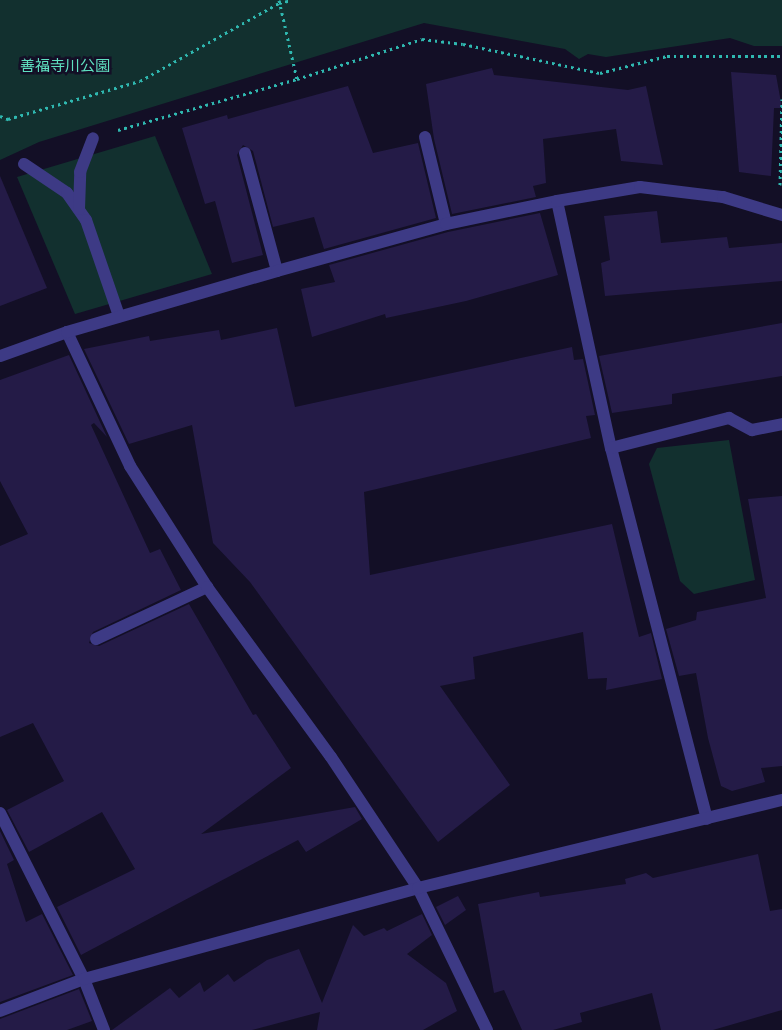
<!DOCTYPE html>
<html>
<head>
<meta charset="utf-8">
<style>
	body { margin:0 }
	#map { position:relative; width:782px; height:1030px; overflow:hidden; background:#130f26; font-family:Inter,"Noto Sans JP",sans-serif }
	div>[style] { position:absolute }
	.green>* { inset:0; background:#12302f }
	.building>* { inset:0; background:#241b47 }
	.path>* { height:3px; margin-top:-1.5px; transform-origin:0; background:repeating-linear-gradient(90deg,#2fb8b0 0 2.5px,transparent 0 6.5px) }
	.service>* { height:12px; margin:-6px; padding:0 6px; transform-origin:6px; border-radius:6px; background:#3d3a85 }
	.pedestrian>* { height:12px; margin:-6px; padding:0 6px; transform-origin:6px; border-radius:6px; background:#3d3a85 }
	.minor>* { height:12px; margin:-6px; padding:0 6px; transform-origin:6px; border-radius:6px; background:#3d3a85 }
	span { translate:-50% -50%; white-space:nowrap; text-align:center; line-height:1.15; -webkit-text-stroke:5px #130f26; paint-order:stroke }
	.park-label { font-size:15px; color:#5fe0c0 }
</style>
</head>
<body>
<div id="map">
	<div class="green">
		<div style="clip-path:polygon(0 0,782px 0,782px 46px,754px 46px,730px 38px,606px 57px,588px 54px,579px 59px,565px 49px,424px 23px,39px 142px,0 160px)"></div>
		<div style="clip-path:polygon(155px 136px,212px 274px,75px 314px,17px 177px)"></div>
		<div style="clip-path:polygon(729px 440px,755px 580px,694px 594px,680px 581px,649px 464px,657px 448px)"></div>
	</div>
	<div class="building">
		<div style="clip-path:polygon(492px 68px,494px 75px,628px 90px,646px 86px,663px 165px,621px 161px,616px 129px,543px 139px,546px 183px,533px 186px,536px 197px,452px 214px,434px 139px,426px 84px)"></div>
		<div style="clip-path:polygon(731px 72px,776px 75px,782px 108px,774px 108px,771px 176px,739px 172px)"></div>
		<div style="clip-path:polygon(348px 86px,373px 153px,418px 143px,436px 218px,324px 249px,314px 217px,273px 227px,253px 151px,243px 145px,237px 155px,263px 255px,232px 263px,215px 201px,205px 204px,182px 128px,227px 115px,228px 119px)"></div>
		<div style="clip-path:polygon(0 176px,47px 288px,0 306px)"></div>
		<div style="clip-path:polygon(657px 211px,661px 243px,727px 237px,729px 248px,782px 243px,782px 281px,605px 296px,601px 263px,610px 260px,604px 216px)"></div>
		<div style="clip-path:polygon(540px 213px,558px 275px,466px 301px,386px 318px,385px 314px,312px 337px,301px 289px,335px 282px,329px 265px,448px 232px)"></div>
		<div style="clip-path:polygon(782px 323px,782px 376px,672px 394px,672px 404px,612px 413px,599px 356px)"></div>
		<div style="clip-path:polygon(277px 328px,295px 407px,572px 347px,574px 360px,583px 359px,595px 415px,586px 416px,591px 438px,364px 492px,370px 575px,612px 524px,639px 637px,651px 633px,662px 679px,606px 690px,607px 678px,588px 679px,583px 632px,473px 657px,475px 679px,440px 686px,510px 785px,438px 842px,250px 582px,213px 543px,192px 425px,129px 444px,84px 349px,149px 336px,150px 341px,219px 330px,221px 340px)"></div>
		<div style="clip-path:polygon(69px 355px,107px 437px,94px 423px,91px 425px,150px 553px,160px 549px,181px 590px,93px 632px,89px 643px,99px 646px,189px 604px,253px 715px,256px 714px,291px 768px,201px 834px,355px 807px,362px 819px,306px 852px,298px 840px,81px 955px,57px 907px,135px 869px,102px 812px,29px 852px,7px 810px,64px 781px,33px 723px,0 737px,0 546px,28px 534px,0 481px,0 380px)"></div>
		<div style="clip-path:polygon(782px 496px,782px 766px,761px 768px,765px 782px,732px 791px,721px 786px,708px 738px,696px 673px,679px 676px,666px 629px,696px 620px,697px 612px,766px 598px,748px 499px)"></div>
		<div style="clip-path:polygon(0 831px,14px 860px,7px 864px,26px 922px,42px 914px,73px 975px,0 1002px)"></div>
		<div style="clip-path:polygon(758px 854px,770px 911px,782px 909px,782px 1010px,713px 1030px,661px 1030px,652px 993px,580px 1013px,582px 1022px,553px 1030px,522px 1030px,504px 990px,494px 993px,478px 904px,539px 892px,540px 897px,626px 884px,625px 879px,646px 873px,653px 878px)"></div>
		<div style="clip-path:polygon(458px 896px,466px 910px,445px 925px,436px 907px)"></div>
		<div style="clip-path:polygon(422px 914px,432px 935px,407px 954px,446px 983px,457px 1011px,423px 1030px,317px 1030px,320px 1012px,252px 1030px,112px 1030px,170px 988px,179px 998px,200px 982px,204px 992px,228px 974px,234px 982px,267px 960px,299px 949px,322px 1003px,353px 925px,364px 936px,384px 928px,387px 931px)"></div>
		<div style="clip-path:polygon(79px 989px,92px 1021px,67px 1030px,0 1030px,0 1019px)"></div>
	</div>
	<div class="path">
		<div style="left:279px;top:0;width:81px;rotate:77.2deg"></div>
		<div style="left:297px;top:79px;width:131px;rotate:-17.7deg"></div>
		<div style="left:422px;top:39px;width:41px;rotate:7deg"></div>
		<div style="left:463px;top:44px;width:140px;rotate:12deg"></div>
		<div style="left:600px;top:73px;width:69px;rotate:-14.2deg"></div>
		<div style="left:667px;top:56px;width:115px"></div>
		<div style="left:0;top:116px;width:9px;rotate:21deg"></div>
		<div style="left:8px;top:119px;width:137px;rotate:-16.1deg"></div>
		<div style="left:140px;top:81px;width:159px;rotate:-29.3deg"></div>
		<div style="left:279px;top:3px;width:13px;rotate:-13deg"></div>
		<div style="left:118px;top:130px;width:186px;rotate:-15.9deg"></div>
		<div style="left:780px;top:185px;width:86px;rotate:-88.7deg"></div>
	</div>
	<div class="service">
		<div style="left:425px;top:137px;width:89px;rotate:76.4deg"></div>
		<div style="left:245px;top:153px;width:122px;rotate:74.8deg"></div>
		<div style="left:557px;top:201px;width:253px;rotate:77.7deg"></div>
		<div style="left:611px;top:448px;width:383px;rotate:75.5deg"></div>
		<div style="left:611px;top:448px;width:122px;rotate:-14.3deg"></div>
		<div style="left:729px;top:418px;width:26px;rotate:28deg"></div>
		<div style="left:752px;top:430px;width:31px;rotate:-11deg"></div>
		<div style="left:96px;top:639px;width:123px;rotate:-25.1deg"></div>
		<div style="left:0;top:813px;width:186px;rotate:63.2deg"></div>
		<div style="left:84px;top:979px;width:55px;rotate:68.6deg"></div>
	</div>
	<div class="pedestrian">
		<div style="left:24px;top:164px;width:52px;rotate:34deg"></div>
		<div style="left:67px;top:193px;width:33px;rotate:55deg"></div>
		<div style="left:86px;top:220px;width:102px;rotate:71deg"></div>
		<div style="left:79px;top:209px;width:37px;rotate:-88deg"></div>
		<div style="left:80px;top:172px;width:36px;rotate:-69deg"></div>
	</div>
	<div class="minor">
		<div style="left:67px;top:332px;width:148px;rotate:64.8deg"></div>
		<div style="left:130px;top:466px;width:143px;rotate:57.5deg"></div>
		<div style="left:207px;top:587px;width:210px;rotate:53.9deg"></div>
		<div style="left:331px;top:757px;width:157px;rotate:56.4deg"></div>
		<div style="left:418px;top:888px;width:158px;rotate:64.1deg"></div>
		<div style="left:0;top:356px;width:71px;rotate:-19.7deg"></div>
		<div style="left:67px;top:332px;width:219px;rotate:-16.2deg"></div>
		<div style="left:277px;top:271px;width:175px;rotate:-15.5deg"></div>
		<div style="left:446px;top:224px;width:113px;rotate:-11.7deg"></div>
		<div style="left:557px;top:201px;width:84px;rotate:-9.6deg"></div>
		<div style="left:640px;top:187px;width:84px;rotate:6.9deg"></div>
		<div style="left:723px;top:197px;width:62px;rotate:17deg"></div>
		<div style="left:0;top:1011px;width:90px;rotate:-20.9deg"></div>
		<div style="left:84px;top:979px;width:346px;rotate:-15.2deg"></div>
		<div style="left:418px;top:888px;width:374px;rotate:-13.6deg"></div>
	</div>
	<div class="park-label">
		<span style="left:65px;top:66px">善福寺川公園</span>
	</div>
</div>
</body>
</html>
